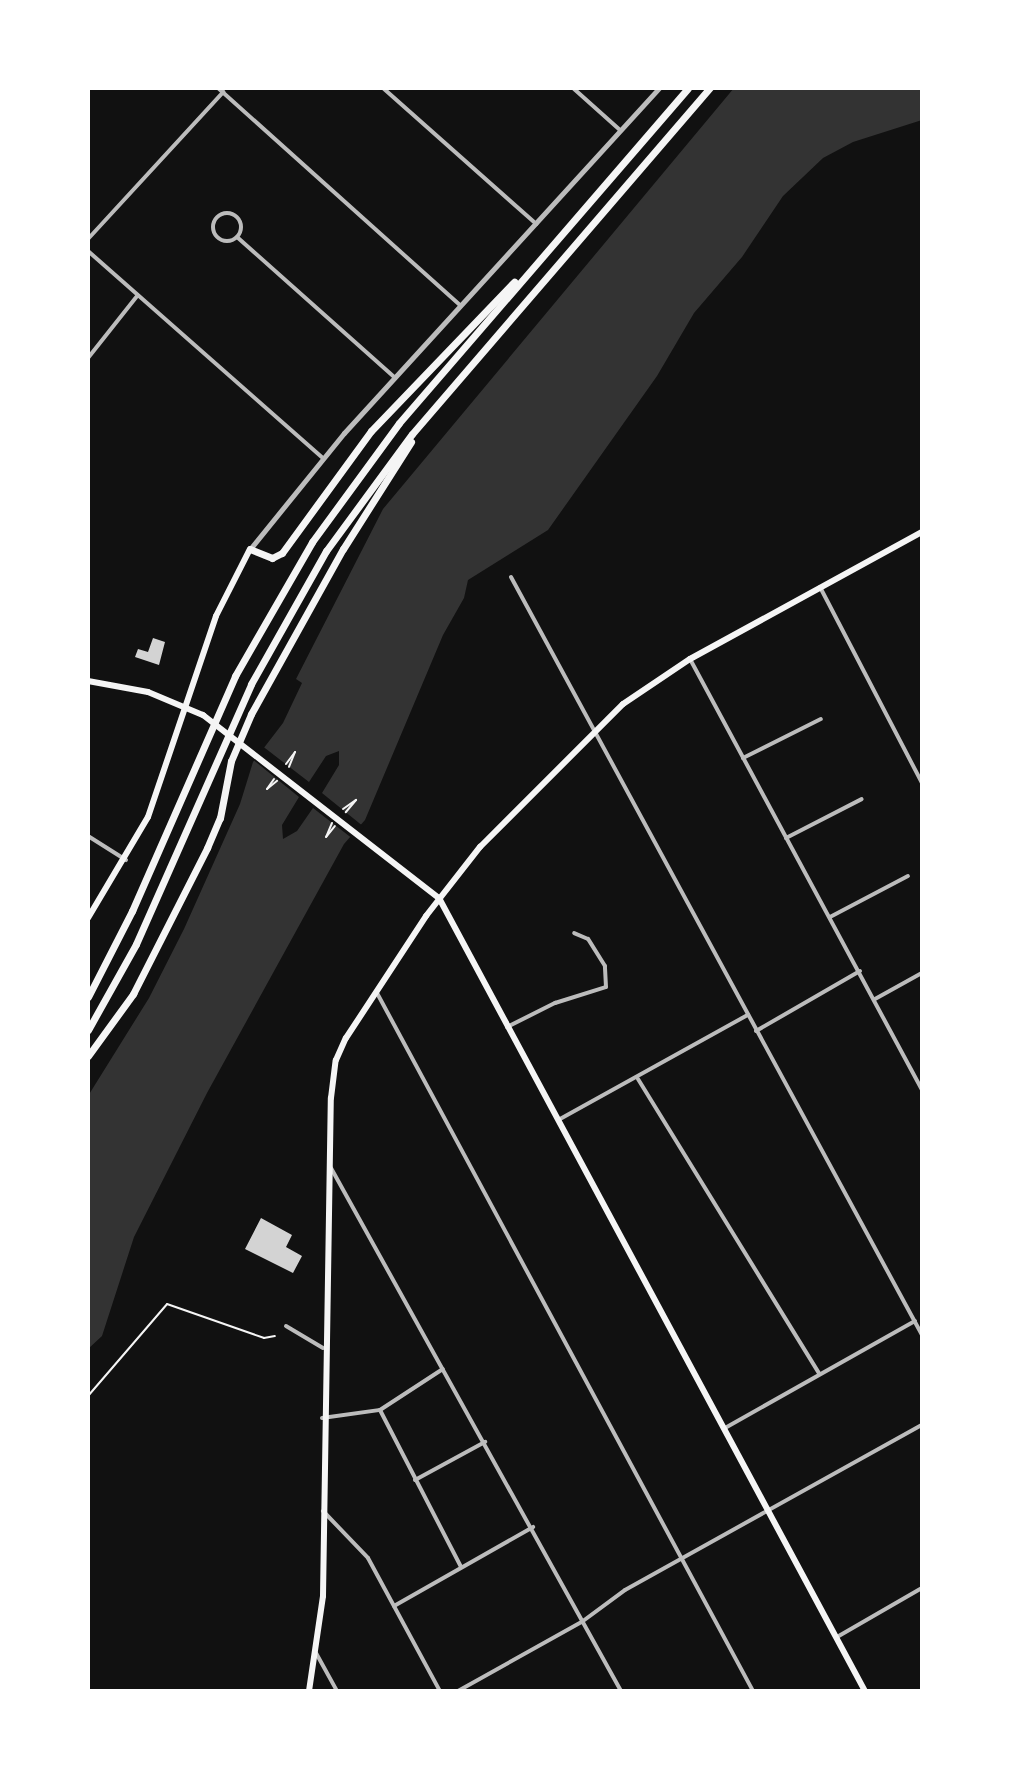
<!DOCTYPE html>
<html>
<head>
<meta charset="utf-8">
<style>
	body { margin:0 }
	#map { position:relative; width:1010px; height:1779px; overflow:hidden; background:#111; font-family:Lato,sans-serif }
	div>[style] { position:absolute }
	.water>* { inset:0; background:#333 }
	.pier>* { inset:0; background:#111 }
	.building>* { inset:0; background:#d3d3d3 }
	.path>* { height:2px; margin:-1px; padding:0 1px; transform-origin:1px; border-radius:1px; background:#f5f5f5 }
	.minor>* { height:4px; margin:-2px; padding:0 2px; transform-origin:2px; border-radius:2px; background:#bcbcbc }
	.minor>.ring { margin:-2px; padding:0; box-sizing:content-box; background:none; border:4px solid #bcbcbc; border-radius:50% }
	.tertiary>* { height:5px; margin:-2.5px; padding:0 2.5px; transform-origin:2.5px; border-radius:2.5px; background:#bcbcbc }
	.secondary>* { height:6px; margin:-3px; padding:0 3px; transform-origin:3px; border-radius:3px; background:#f5f5f5 }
	.primary>* { height:6px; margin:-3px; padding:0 3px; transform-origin:3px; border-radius:3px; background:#f5f5f5 }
	.motorway>* { height:7px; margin:-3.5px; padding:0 3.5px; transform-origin:3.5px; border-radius:3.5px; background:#f5f5f5 }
	span { translate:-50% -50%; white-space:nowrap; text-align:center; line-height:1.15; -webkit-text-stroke:7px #fff; paint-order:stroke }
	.frame { position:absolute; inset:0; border:90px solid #fff; pointer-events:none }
</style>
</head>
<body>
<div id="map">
	<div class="water">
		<div style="clip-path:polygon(734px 88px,922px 88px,922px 120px,853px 142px,823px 158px,783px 196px,742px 257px,694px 313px,657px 376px,548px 530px,468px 580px,464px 598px,443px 635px,365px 820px,344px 844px,207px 1093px,134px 1237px,102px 1336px,88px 1349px,88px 1096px,149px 998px,184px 929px,240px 804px,253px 762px,283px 723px,302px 683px,296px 679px,383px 509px)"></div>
	</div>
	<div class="pier">
		<div style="clip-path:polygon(261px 745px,309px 782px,326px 756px,339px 751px,339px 765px,322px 793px,364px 827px,353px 839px,313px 808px,297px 831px,283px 839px,282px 825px,299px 797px,251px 758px)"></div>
	</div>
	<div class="building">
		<div style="clip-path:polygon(153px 638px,165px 642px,159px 665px,135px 657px,138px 649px,148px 652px)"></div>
		<div style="clip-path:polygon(261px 1218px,292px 1235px,286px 1247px,302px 1256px,293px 1273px,245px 1249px)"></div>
	</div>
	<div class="path">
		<div style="left:286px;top:764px;width:15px;rotate:-53deg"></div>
		<div style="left:295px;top:752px;width:16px;rotate:112deg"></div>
		<div style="left:274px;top:779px;width:12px;rotate:125deg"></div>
		<div style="left:267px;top:789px;width:13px;rotate:-39deg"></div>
		<div style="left:343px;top:809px;width:16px;rotate:-35deg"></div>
		<div style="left:356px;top:800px;width:16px;rotate:130deg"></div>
		<div style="left:332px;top:823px;width:15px;rotate:113deg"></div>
		<div style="left:326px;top:837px;width:14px;rotate:-51deg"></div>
		<div style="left:88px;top:1396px;width:121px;rotate:-49.3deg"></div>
		<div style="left:167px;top:1304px;width:103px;rotate:19.3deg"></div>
		<div style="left:264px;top:1338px;width:11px;rotate:-10deg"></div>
	</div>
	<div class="minor">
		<div style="left:218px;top:88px;width:325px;rotate:41.9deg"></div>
		<div style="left:383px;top:88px;width:205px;rotate:41.6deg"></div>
		<div style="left:573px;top:88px;width:63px;rotate:41.8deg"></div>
		<div class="ring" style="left:213px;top:213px;width:24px;height:24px"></div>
		<div style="left:237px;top:237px;width:212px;rotate:41.7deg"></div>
		<div style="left:88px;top:239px;width:200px;rotate:-47.4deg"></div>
		<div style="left:88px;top:251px;width:313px;rotate:41.4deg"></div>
		<div style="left:88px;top:358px;width:80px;rotate:-51.6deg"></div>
		<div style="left:511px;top:577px;width:862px;rotate:61.53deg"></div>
		<div style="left:820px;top:587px;width:221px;rotate:62.5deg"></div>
		<div style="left:690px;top:659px;width:489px;rotate:61.7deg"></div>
		<div style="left:743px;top:758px;width:87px;rotate:-26.6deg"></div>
		<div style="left:88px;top:836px;width:45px;rotate:32.3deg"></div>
		<div style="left:786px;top:838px;width:85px;rotate:-27.2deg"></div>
		<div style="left:830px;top:917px;width:88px;rotate:-27.7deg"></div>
		<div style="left:377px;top:993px;width:793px;rotate:61.69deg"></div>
		<div style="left:875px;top:999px;width:54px;rotate:-29deg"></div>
		<div style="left:507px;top:1027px;width:54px;rotate:-26.6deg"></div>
		<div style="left:555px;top:1003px;width:53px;rotate:-17.4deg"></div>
		<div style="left:606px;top:987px;width:21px;rotate:-93deg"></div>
		<div style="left:605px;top:966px;width:32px;rotate:-122deg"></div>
		<div style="left:588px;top:939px;width:15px;rotate:-157deg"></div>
		<div style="left:756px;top:1031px;width:120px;rotate:-30deg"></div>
		<div style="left:638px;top:1079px;width:345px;rotate:58.4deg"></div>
		<div style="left:560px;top:1119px;width:215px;rotate:-29deg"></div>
		<div style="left:331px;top:1168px;width:598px;rotate:60.99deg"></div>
		<div style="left:286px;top:1326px;width:43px;rotate:30.7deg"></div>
		<div style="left:380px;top:1410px;width:177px;rotate:62.7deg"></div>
		<div style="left:322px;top:1418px;width:59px;rotate:-7.9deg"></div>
		<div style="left:380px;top:1410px;width:75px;rotate:-33.1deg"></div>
		<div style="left:725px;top:1428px;width:218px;rotate:-29.4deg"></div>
		<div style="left:415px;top:1480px;width:80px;rotate:-28.5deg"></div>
		<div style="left:323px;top:1511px;width:65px;rotate:46.2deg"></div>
		<div style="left:368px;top:1558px;width:151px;rotate:61.6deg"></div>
		<div style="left:394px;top:1606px;width:160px;rotate:-29.6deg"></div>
		<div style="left:837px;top:1637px;width:98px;rotate:-30deg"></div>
		<div style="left:316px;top:1653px;width:43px;rotate:61.1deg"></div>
		<div style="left:458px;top:1691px;width:143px;rotate:-29.2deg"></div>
		<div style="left:583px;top:1621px;width:52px;rotate:-36.4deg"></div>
		<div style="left:625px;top:1590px;width:340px;rotate:-29.1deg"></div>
	</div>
	<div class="tertiary">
		<div style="left:250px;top:549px;width:149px;rotate:-51deg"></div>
		<div style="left:344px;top:433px;width:467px;rotate:-47.6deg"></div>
	</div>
	<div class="secondary">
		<div style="left:88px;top:681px;width:61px;rotate:10.4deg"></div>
		<div style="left:148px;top:692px;width:60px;rotate:22.7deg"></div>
		<div style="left:203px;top:715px;width:299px;rotate:37.8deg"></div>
		<div style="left:439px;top:898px;width:900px;rotate:61.76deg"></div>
		<div style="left:88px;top:918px;width:117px;rotate:-59.3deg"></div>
		<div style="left:148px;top:817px;width:212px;rotate:-71.3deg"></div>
		<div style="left:216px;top:616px;width:75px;rotate:-63.1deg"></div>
	</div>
	<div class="primary">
		<div style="left:309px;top:1691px;width:96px;rotate:-81.6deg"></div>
		<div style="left:323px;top:1596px;width:498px;rotate:-89.1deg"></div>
		<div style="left:331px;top:1098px;width:38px;rotate:-83deg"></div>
		<div style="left:336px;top:1060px;width:24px;rotate:-66deg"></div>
		<div style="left:346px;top:1038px;width:146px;rotate:-56.7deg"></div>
		<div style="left:426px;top:916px;width:88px;rotate:-52deg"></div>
		<div style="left:480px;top:847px;width:202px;rotate:-45deg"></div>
		<div style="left:623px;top:704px;width:81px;rotate:-33.9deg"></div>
		<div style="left:690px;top:659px;width:264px;rotate:-28.7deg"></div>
	</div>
	<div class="motorway">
		<div style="left:250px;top:549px;width:24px;rotate:22deg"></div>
		<div style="left:272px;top:558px;width:11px;rotate:-27deg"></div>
		<div style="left:282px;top:553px;width:151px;rotate:-53.9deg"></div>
		<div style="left:371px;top:431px;width:207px;rotate:-46.2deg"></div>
		<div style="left:88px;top:997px;width:97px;rotate:-62.9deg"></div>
		<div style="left:132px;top:911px;width:257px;rotate:-66.3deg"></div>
		<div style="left:235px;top:676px;width:155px;rotate:-60.1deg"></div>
		<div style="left:312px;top:542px;width:147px;rotate:-53.8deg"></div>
		<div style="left:399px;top:423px;width:442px;rotate:-49.2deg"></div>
		<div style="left:88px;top:1030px;width:98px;rotate:-60.8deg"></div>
		<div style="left:136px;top:944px;width:284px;rotate:-66.1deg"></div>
		<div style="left:251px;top:684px;width:153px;rotate:-60.6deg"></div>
		<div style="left:326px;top:551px;width:145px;rotate:-53.7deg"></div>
		<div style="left:412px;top:434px;width:457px;rotate:-49.3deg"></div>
		<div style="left:88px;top:1056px;width:77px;rotate:-54deg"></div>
		<div style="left:133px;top:994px;width:164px;rotate:-63.1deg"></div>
		<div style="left:207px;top:848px;width:33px;rotate:-67deg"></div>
		<div style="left:220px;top:818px;width:58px;rotate:-79.1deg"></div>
		<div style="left:231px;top:761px;width:51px;rotate:-66.9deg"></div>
		<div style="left:251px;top:714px;width:189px;rotate:-60.9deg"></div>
		<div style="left:343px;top:549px;width:127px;rotate:-57.6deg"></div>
	</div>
	<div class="frame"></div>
</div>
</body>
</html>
